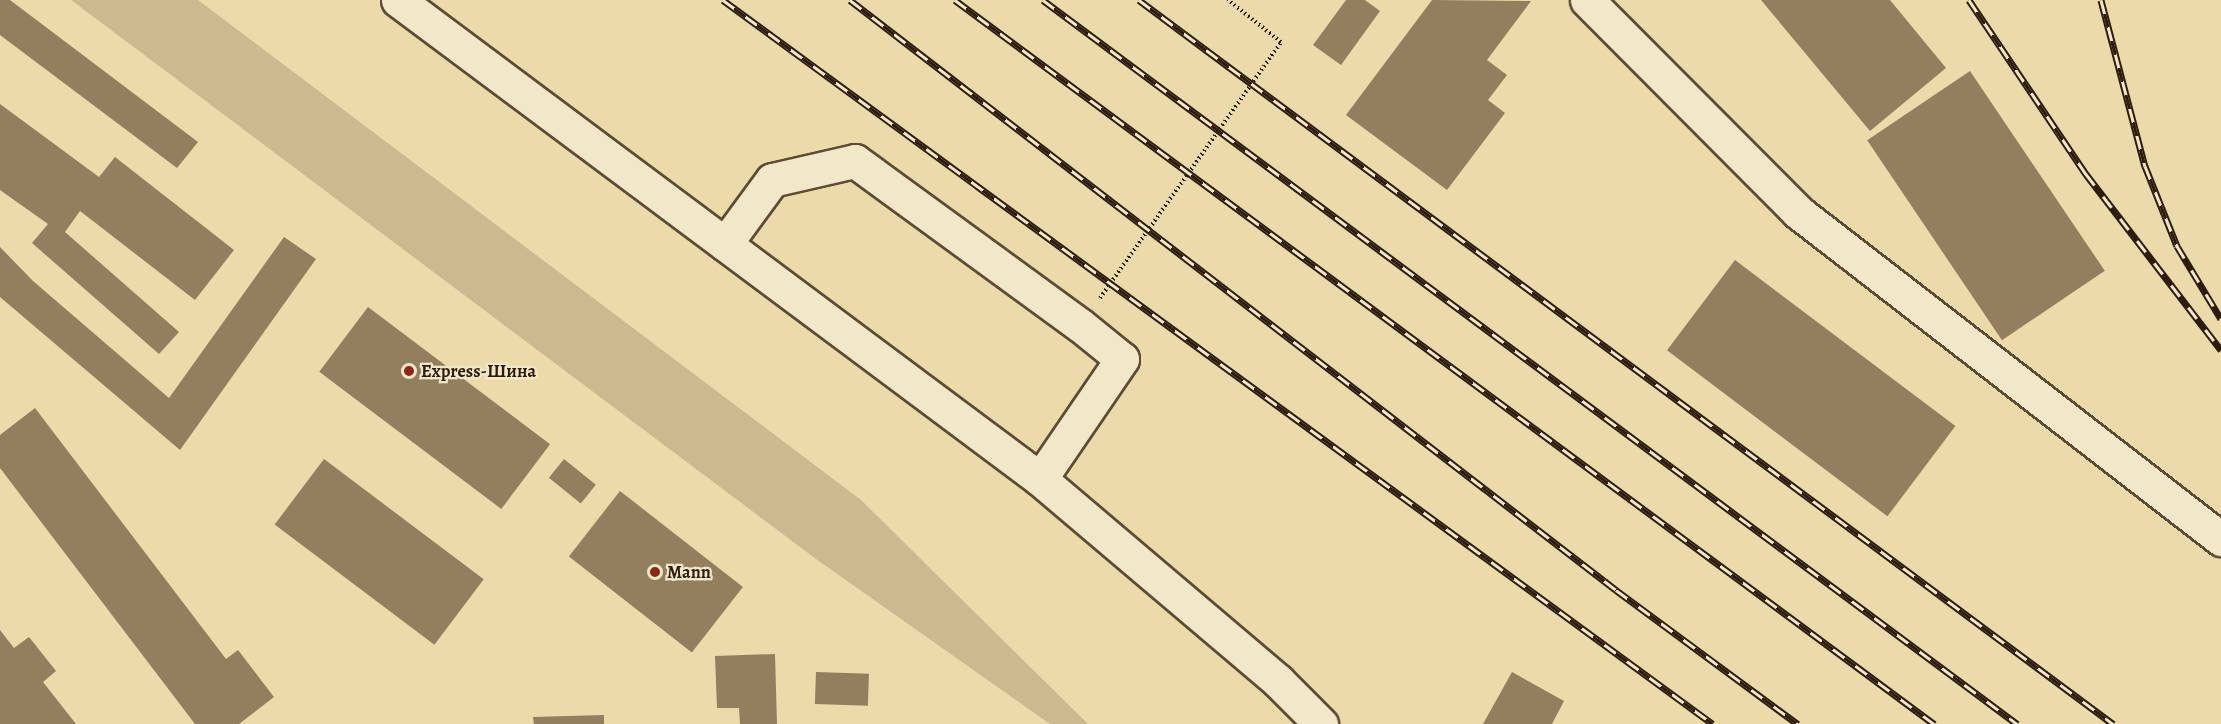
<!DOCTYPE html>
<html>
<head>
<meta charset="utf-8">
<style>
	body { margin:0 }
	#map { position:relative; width:2221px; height:724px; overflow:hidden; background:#ebdbaa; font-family:Alegreya,serif }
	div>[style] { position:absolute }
	.green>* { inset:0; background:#cbba8f }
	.building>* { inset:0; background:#917f5e; transform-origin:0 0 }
	.path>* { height:4px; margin-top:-2px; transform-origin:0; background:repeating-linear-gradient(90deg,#2f1b0c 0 1.5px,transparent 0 4.5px) }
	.roads { filter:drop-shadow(2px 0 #5e4b34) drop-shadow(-2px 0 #5e4b34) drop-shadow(0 2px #5e4b34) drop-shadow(0 -2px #5e4b34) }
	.minor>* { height:33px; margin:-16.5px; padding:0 16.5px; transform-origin:16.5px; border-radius:16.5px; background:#f2e8c8 }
	.rail>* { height:7px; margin-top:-3.5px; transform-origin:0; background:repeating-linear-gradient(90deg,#f2e8c8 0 14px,#2f1b0c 0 28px); box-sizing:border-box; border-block:2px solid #2f1b0c }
	.dots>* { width:16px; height:16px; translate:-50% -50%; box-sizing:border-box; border:3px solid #f2e8c8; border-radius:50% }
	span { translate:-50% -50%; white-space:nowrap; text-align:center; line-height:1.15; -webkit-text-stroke:4.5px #f2e8c8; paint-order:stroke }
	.poi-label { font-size:18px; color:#2f1b0c; font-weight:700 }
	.left { translate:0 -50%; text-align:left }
</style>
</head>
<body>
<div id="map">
	<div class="green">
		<div style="clip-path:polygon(71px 0,198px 0,861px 500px,1088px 724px,1050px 724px,816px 559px)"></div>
	</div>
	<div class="building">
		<div style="clip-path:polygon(0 0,10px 0,198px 142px,177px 168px,0 35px)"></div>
		<div style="clip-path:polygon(1346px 0,1365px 0,1380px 11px,1341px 65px,1313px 45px)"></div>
		<div style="clip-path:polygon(1432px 0,1531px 1px,1487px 60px,1507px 75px,1488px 100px,1505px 113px,1447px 190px,1346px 115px)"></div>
		<div style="clip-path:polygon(1761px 0,1890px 0,1946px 68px,1870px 131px)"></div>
		<div style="left:1970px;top:71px;width:241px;height:124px;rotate:56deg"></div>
		<div style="clip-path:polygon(0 104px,99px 177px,115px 157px,234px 250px,195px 300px,80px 211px,65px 232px,179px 332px,159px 354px,32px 243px,48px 224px,0 190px)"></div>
		<div style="clip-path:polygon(284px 237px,316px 259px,180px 450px,0 297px,0 247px,33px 281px,169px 398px)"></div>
		<div style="left:1735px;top:260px;width:276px;height:113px;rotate:37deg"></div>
		<div style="left:368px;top:307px;width:228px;height:81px;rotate:37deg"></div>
		<div style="clip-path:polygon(35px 408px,226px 659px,238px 650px,274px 697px,239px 724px,195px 724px,0 468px,0 435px)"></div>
		<div style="left:324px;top:459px;width:200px;height:82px;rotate:37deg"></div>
		<div style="left:564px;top:459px;width:41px;height:24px;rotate:39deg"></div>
		<div style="left:620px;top:491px;width:156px;height:83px;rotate:38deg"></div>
		<div style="clip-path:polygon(0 630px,14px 648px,29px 637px,56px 671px,43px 682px,76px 724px,0 724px)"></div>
		<div style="clip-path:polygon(775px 654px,777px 724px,740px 724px,739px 708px,717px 708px,715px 656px)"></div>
		<div style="left:816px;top:672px;width:53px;height:32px;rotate:2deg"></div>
		<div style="clip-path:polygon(1512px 672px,1564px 701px,1552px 724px,1483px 724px)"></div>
		<div style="clip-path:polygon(604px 715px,604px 724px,534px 724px,533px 717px)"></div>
	</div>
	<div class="path">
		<div style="left:1100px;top:298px;width:314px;rotate:-54.7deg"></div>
		<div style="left:1281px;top:42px;width:68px;rotate:-141.6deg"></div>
	</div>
	<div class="roads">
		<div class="minor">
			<div style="left:398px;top:0;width:801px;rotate:36.73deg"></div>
			<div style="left:1040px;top:479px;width:312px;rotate:40.3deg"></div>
			<div style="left:1278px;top:681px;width:61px;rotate:45deg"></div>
			<div style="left:1587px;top:0;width:299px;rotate:45.1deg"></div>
			<div style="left:1798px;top:212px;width:535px;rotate:37.71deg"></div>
			<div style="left:725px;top:244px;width:79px;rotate:-53.7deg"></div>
			<div style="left:772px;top:180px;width:85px;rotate:-12.9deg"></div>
			<div style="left:855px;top:161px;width:278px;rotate:36.1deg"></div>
			<div style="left:1080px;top:325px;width:54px;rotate:39deg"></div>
			<div style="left:1122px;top:359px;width:145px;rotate:124.3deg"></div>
		</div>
	</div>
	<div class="rail">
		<div style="left:723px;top:0;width:1226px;rotate:36.18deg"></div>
		<div style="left:850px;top:0;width:967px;rotate:37.6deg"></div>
		<div style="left:1616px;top:590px;width:226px;rotate:36.4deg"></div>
		<div style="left:955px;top:0;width:1218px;rotate:36.48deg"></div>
		<div style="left:1043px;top:0;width:1214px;rotate:36.62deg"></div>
		<div style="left:1139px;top:0;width:1214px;rotate:36.62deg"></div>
		<div style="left:1969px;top:0;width:210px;rotate:56.1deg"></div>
		<div style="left:2086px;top:174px;width:222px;rotate:52.5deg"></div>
		<div style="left:2101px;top:0;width:172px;rotate:75.2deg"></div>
		<div style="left:2145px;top:166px;width:86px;rotate:68.2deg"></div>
		<div style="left:2177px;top:246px;width:85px;rotate:58.9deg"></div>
	</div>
	<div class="dots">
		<div style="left:409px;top:371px;background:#8f2418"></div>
		<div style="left:655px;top:572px;background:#8f2418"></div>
	</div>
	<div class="poi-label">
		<span class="left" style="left:421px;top:371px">Express-Шина</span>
		<span class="left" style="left:667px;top:572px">Mann</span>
	</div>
</div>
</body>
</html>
